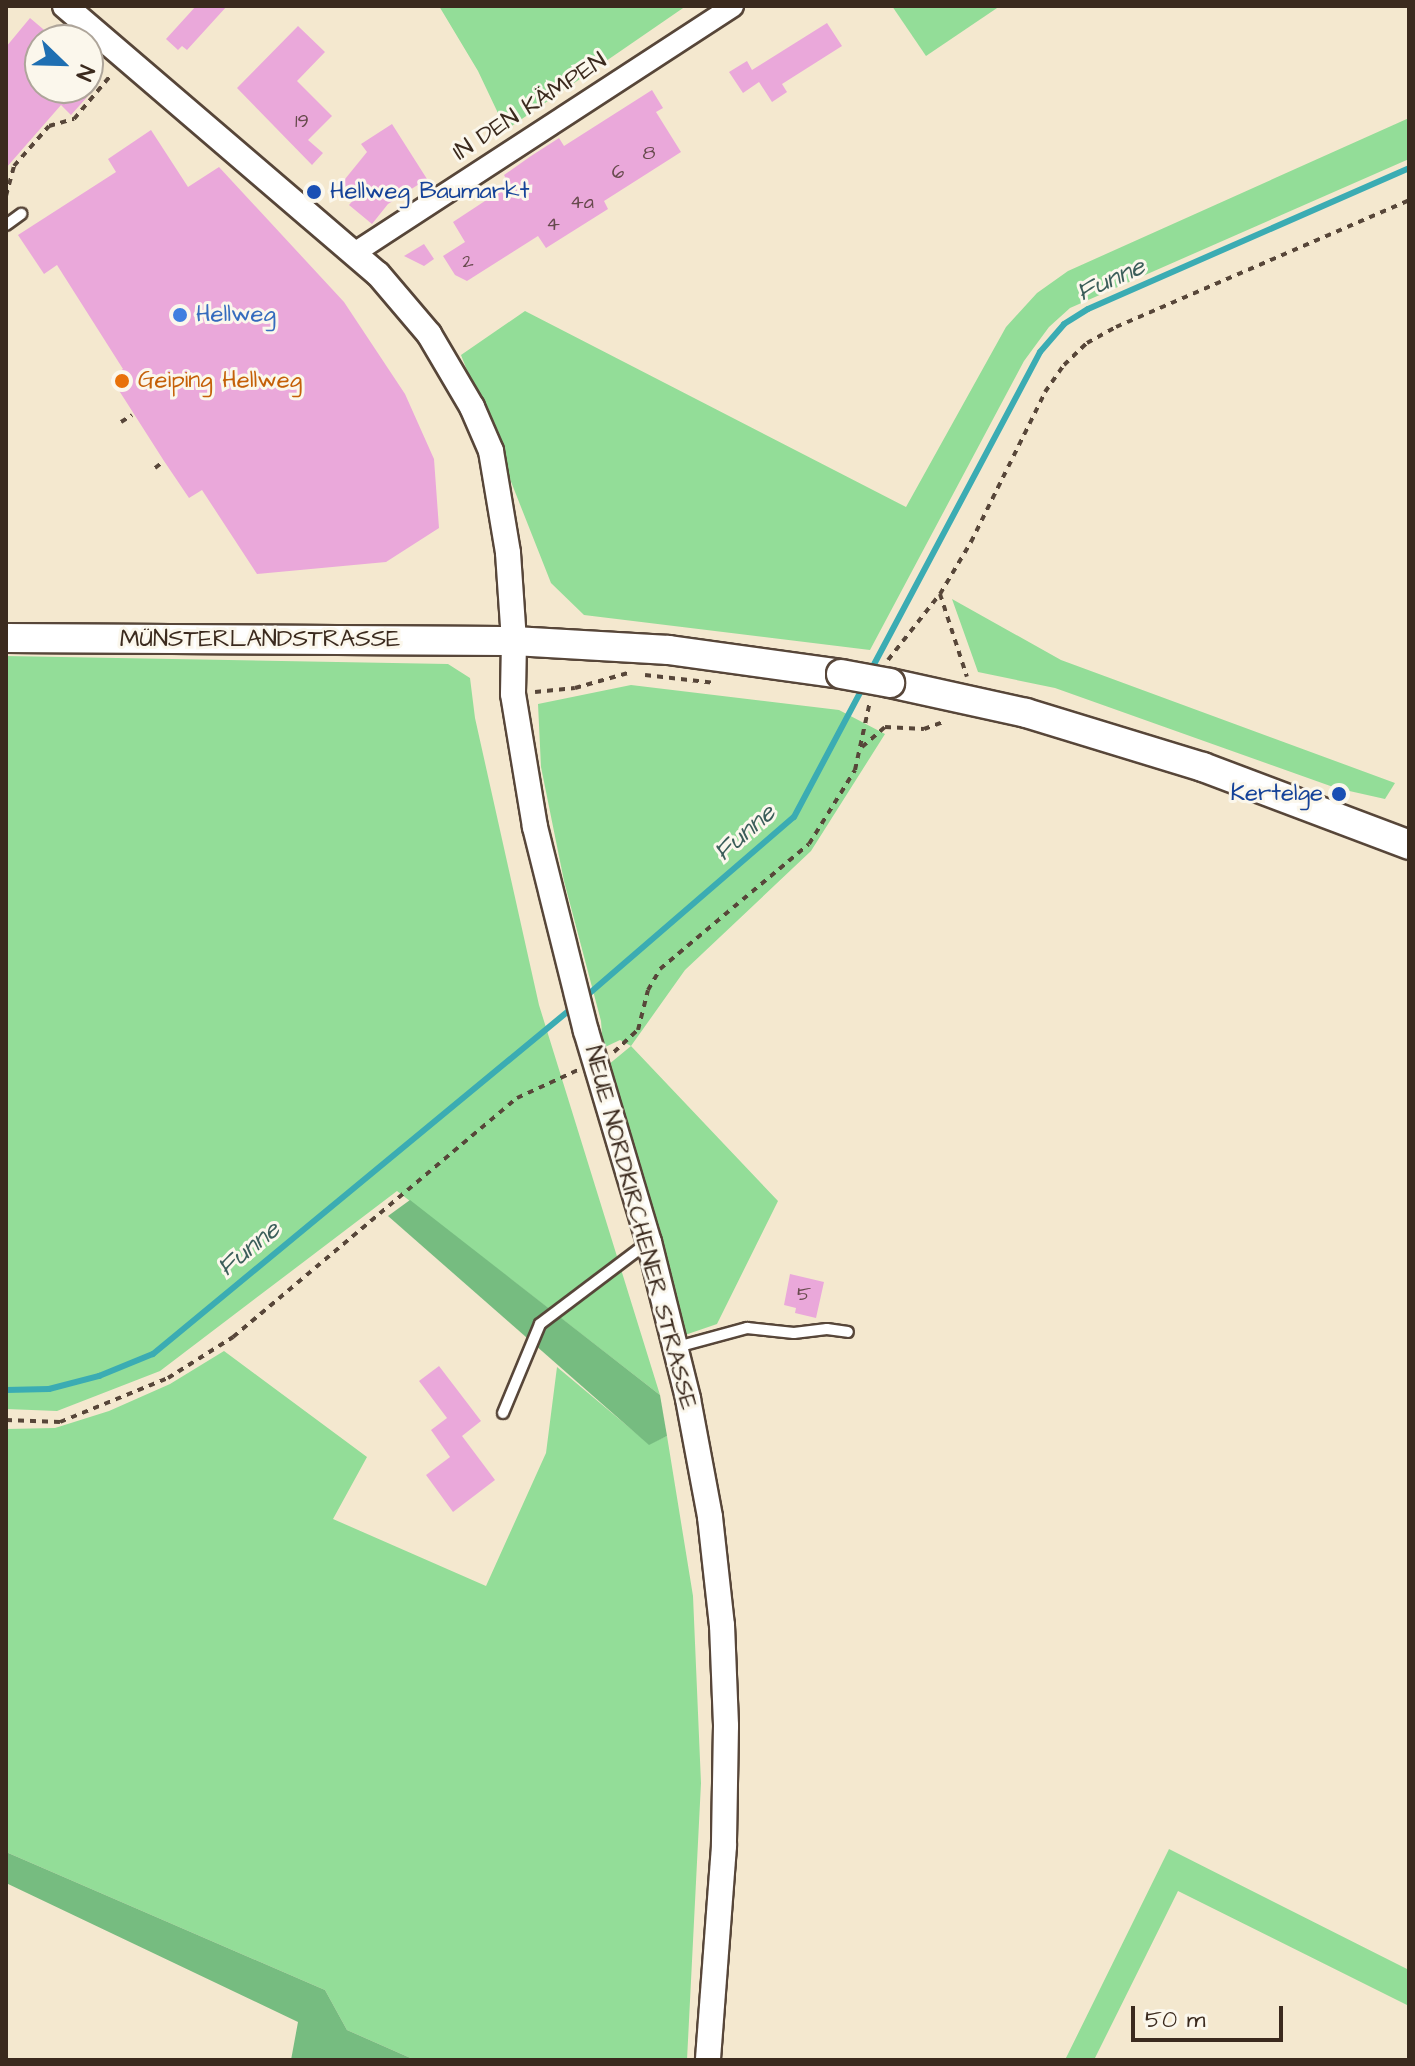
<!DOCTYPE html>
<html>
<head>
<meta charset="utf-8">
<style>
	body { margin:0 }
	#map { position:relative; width:1415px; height:2066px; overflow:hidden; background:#f4e8cf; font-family:"Architects Daughter",sans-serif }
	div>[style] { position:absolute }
	.green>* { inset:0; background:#93dd98 }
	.forest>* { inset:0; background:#76bc80 }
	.stream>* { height:6px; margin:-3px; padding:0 3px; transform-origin:3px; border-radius:3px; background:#3bacb3 }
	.building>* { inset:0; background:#eaa8da }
	.path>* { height:4px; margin-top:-2px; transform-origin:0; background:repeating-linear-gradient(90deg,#574639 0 6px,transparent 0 12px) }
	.roads { filter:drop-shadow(2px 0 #574639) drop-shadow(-2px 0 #574639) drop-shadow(0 2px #574639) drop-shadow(0 -2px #574639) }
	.service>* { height:10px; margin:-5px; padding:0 5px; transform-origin:5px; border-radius:5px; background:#fff }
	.minor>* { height:20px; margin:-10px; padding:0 10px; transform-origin:10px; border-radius:10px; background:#fff }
	.tertiary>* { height:24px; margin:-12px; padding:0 12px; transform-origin:12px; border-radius:12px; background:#fff }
	.secondary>* { height:28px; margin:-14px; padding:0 14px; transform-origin:14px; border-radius:14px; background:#fff }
	.bridges { filter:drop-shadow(2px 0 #574639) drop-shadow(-2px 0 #574639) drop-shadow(0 2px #574639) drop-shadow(0 -2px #574639) }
	.secondary-bridge>* { height:28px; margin:-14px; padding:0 14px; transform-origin:14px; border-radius:14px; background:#fff }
	.dots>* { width:22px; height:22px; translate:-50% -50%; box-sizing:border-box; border:4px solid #fbf7ec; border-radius:50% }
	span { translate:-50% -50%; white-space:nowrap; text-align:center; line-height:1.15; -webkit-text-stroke:6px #fbf7ec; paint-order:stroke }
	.number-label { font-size:20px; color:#674a4d }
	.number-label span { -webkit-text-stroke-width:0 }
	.street-label { font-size:24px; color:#3b2a1e }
	.transit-label { font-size:24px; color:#164399 }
	.left { translate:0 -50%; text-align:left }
	.right { translate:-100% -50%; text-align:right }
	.shop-label { font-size:24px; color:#366cbe }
	.food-label { font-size:24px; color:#c56008 }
	.water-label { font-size:26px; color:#3b5e5a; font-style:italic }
	.frame { position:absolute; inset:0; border:8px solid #3b2a1e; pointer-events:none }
	.north { position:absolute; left:24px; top:24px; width:80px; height:80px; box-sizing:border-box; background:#fbf7ec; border:2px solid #aea59a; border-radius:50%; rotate:113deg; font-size:22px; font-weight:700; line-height:32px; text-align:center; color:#3b2a1e }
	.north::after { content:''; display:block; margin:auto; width:28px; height:36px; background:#1f6fb2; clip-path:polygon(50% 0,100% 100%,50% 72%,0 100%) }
	.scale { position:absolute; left:1131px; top:2006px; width:152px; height:36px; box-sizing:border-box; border:4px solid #3b2a1e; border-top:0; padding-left:10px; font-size:24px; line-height:28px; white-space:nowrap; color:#3b2a1e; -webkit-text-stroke:6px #fbf7ec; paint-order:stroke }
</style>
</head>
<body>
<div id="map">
	<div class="green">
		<div style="clip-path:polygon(439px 6px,686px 6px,506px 130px,478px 71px)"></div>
		<div style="clip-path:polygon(892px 6px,1000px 6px,926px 56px)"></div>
		<div style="clip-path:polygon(1409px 118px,1409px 159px,1070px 308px,1049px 327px,1024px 361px,870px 650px,584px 615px,551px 583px,461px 355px,525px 311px,906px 507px,1006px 327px,1037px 293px,1068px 271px)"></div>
		<div style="clip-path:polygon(952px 599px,1061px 660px,1395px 783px,1385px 799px,1336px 788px,1055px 688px,978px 672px)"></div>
		<div style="clip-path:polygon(6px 656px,448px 664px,470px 678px,475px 718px,539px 1005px,660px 1395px,397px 1191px,160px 1371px,57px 1411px,6px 1409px)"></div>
		<div style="clip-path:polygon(631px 685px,839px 710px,885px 734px,811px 851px,685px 970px,631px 1046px,778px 1201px,717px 1324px,682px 1336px,608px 1065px,631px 1046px,620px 1040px,603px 1048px,601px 1021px,564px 881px,541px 767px,538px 704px)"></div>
		<div style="clip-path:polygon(224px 1351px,367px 1457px,333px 1519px,486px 1586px,546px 1453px,557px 1367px,649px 1444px,667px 1436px,693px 1596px,701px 1783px,687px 2060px,415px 2060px,347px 2030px,325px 1990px,6px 1852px,6px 1429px,55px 1428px,109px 1411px,170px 1384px)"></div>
		<div style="clip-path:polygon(1169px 1849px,1409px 1970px,1409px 2006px,1178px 1891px,1094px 2060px,1065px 2060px)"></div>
	</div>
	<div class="forest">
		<div style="clip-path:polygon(410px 1200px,660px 1395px,667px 1436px,649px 1445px,388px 1216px)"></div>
		<div style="clip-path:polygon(6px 1852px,325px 1990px,347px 2030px,415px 2060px,291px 2060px,298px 2022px,6px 1883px)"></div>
	</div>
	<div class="stream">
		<div style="left:871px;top:670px;width:360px;rotate:-62deg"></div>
		<div style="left:1040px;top:352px;width:37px;rotate:-49deg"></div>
		<div style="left:1064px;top:324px;width:28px;rotate:-32deg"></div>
		<div style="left:1088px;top:309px;width:351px;rotate:-23.7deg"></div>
		<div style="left:584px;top:998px;width:277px;rotate:-40.8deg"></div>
		<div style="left:794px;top:817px;width:147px;rotate:-62deg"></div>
		<div style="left:6px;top:1390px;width:43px;rotate:-1.3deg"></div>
		<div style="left:49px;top:1389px;width:52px;rotate:-14.6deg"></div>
		<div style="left:99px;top:1376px;width:58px;rotate:-22.2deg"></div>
		<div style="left:153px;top:1354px;width:543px;rotate:-39.55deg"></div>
	</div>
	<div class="building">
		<div style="clip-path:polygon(196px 6px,227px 6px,187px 50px,182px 46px,178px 50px,166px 39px)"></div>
		<div style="clip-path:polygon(30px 18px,56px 40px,40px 40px,40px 52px,33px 60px,40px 66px,40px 88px,79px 88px,88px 96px,71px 115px,61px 105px,6px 168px,6px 47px)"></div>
		<div style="clip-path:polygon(827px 23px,842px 46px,782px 84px,787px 92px,772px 102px,759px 82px,743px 93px,729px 72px,747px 61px,752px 70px)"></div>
		<div style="clip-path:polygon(298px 26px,325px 52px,297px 81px,332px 116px,308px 140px,323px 153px,312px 165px,237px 88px)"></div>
		<div style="clip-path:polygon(652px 90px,663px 108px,656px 112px,681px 152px,604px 201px,608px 209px,546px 248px,538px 236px,467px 281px,455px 275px,443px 256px,465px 242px,453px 222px,491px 197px,489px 194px,508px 182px,504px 175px,531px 156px,559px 138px,564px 146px)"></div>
		<div style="clip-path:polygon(392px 124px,427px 179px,388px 204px,372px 224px,349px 205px,356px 197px,341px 184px,367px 152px,361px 144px)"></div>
		<div style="clip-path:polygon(151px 130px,188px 187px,219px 167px,344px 302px,405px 394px,434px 459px,439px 528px,386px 562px,257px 574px,202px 490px,189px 498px,164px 461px,111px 378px,123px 369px,57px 265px,44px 274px,18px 235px,116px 172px,108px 159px)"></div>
		<div style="clip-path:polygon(424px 244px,434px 259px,424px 266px,404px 256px)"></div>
		<div style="clip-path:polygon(790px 1274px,824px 1282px,816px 1318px,795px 1313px,796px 1308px,784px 1305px)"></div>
		<div style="clip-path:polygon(439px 1366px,481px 1421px,462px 1436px,495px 1480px,453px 1512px,426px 1475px,450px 1457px,431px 1430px,447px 1418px,419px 1381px)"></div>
	</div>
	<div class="path">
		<div style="left:6px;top:196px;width:31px;rotate:-75deg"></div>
		<div style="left:14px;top:166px;width:53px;rotate:-48.8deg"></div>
		<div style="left:49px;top:126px;width:26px;rotate:-16deg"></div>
		<div style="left:74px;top:119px;width:57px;rotate:-49.9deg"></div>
		<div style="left:121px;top:422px;width:13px;rotate:-32deg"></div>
		<div style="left:155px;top:468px;width:11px;rotate:-38deg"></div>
		<div style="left:940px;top:594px;width:87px;rotate:72deg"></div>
		<div style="left:888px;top:660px;width:84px;rotate:-51.8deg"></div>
		<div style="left:940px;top:594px;width:61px;rotate:-59.2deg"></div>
		<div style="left:971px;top:542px;width:167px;rotate:-63.7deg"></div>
		<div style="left:1045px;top:392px;width:33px;rotate:-55deg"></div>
		<div style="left:1064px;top:365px;width:32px;rotate:-44deg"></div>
		<div style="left:1087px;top:343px;width:33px;rotate:-29deg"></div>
		<div style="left:1116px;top:327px;width:319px;rotate:-23.4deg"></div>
		<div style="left:645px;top:675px;width:71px;rotate:6.4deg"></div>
		<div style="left:535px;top:692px;width:40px;rotate:-5.7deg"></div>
		<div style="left:575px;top:688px;width:55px;rotate:-15.8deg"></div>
		<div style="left:862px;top:747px;width:30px;rotate:-41deg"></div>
		<div style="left:885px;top:727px;width:39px;rotate:3deg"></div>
		<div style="left:924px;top:729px;width:23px;rotate:-20deg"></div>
		<div style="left:614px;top:1052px;width:33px;rotate:-43deg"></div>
		<div style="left:638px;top:1030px;width:41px;rotate:-76deg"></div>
		<div style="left:648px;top:990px;width:24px;rotate:-60deg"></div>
		<div style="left:660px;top:969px;width:194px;rotate:-40deg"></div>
		<div style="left:809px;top:844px;width:87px;rotate:-58.1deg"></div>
		<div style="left:855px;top:770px;width:71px;rotate:-77.7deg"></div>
		<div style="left:6px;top:1420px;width:54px;rotate:2.1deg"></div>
		<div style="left:60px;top:1422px;width:117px;rotate:-22.2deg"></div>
		<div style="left:168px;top:1378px;width:77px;rotate:-32.2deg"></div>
		<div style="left:233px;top:1337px;width:371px;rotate:-40.1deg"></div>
		<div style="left:517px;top:1098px;width:67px;rotate:-24.7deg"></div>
	</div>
	<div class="roads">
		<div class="service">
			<div style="left:6px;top:225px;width:19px;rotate:-36deg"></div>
			<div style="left:677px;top:1347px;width:73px;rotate:-15.2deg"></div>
			<div style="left:747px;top:1328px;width:47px;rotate:6.1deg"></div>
			<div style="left:794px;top:1333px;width:33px;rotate:-7deg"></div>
			<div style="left:827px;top:1329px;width:21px;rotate:8deg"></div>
			<div style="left:503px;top:1413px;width:96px;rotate:-67.4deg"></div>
			<div style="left:540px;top:1324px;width:134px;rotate:-37.1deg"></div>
		</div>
		<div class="minor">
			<div style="left:356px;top:252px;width:450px;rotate:-33.1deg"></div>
		</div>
		<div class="tertiary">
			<div style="left:65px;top:6px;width:412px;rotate:40.6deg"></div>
			<div style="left:378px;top:274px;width:79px;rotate:49.6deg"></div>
			<div style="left:429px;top:334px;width:85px;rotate:59.5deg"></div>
			<div style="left:472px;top:407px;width:48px;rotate:66.6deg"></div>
			<div style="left:491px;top:451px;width:103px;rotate:80.5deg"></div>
			<div style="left:508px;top:553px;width:88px;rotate:86.1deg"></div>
			<div style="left:514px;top:641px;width:53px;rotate:91.1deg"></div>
			<div style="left:513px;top:694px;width:135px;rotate:80.6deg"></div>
			<div style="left:535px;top:827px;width:210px;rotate:76deg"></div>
			<div style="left:586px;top:1031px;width:220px;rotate:73.4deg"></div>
			<div style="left:649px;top:1242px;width:162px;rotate:76deg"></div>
			<div style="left:688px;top:1399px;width:120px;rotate:79.4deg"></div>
			<div style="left:710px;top:1517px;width:109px;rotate:83.7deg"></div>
			<div style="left:722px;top:1625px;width:101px;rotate:87.7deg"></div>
			<div style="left:726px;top:1726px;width:120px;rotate:91deg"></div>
			<div style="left:724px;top:1846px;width:215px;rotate:94.3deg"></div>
		</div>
		<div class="secondary">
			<div style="left:6px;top:638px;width:508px;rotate:0.34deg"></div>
			<div style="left:514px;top:641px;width:155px;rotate:3.3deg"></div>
			<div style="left:669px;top:650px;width:174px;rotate:7.9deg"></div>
			<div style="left:890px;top:683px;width:139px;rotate:12.4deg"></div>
			<div style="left:1026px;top:713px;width:185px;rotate:17deg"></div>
			<div style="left:1203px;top:767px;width:220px;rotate:20.7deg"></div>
		</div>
	</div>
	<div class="bridges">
		<div class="secondary-bridge">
			<div style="left:841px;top:674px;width:50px;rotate:10.4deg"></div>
		</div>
	</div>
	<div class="dots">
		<div style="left:314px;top:192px;background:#1a4fb4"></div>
		<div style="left:180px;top:315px;background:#3f7fe0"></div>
		<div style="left:122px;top:381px;background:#e8710a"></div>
		<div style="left:1339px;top:794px;background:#1a4fb4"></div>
	</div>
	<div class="number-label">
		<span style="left:302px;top:121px">19</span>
		<span style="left:649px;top:153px">8</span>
		<span style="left:618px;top:172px">6</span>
		<span style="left:582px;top:202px">4a</span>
		<span style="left:553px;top:224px">4</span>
		<span style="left:468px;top:261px">2</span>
		<span style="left:804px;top:1294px">5</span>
	</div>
	<div class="street-label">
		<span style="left:530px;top:107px;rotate:-33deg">IN DEN KÄMPEN</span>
		<span style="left:260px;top:640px">MÜNSTERLANDSTRASSE</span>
		<span style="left:640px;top:1228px;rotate:75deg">NEUE NORDKIRCHENER STRASSE</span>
	</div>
	<div class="transit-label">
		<span class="left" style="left:330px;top:192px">Hellweg Baumarkt</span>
		<span class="right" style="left:1323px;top:794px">Kertelge</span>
	</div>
	<div class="shop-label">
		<span class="left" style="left:196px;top:315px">Hellweg</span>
	</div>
	<div class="food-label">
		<span class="left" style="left:138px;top:381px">Geiping Hellweg</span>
	</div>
	<div class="water-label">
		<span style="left:1111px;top:280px;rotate:-24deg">Funne</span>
		<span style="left:745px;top:833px;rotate:-41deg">Funne</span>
		<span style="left:249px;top:1249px;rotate:-39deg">Funne</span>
	</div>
	<div class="frame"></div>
	<div class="north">N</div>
	<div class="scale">50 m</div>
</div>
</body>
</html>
